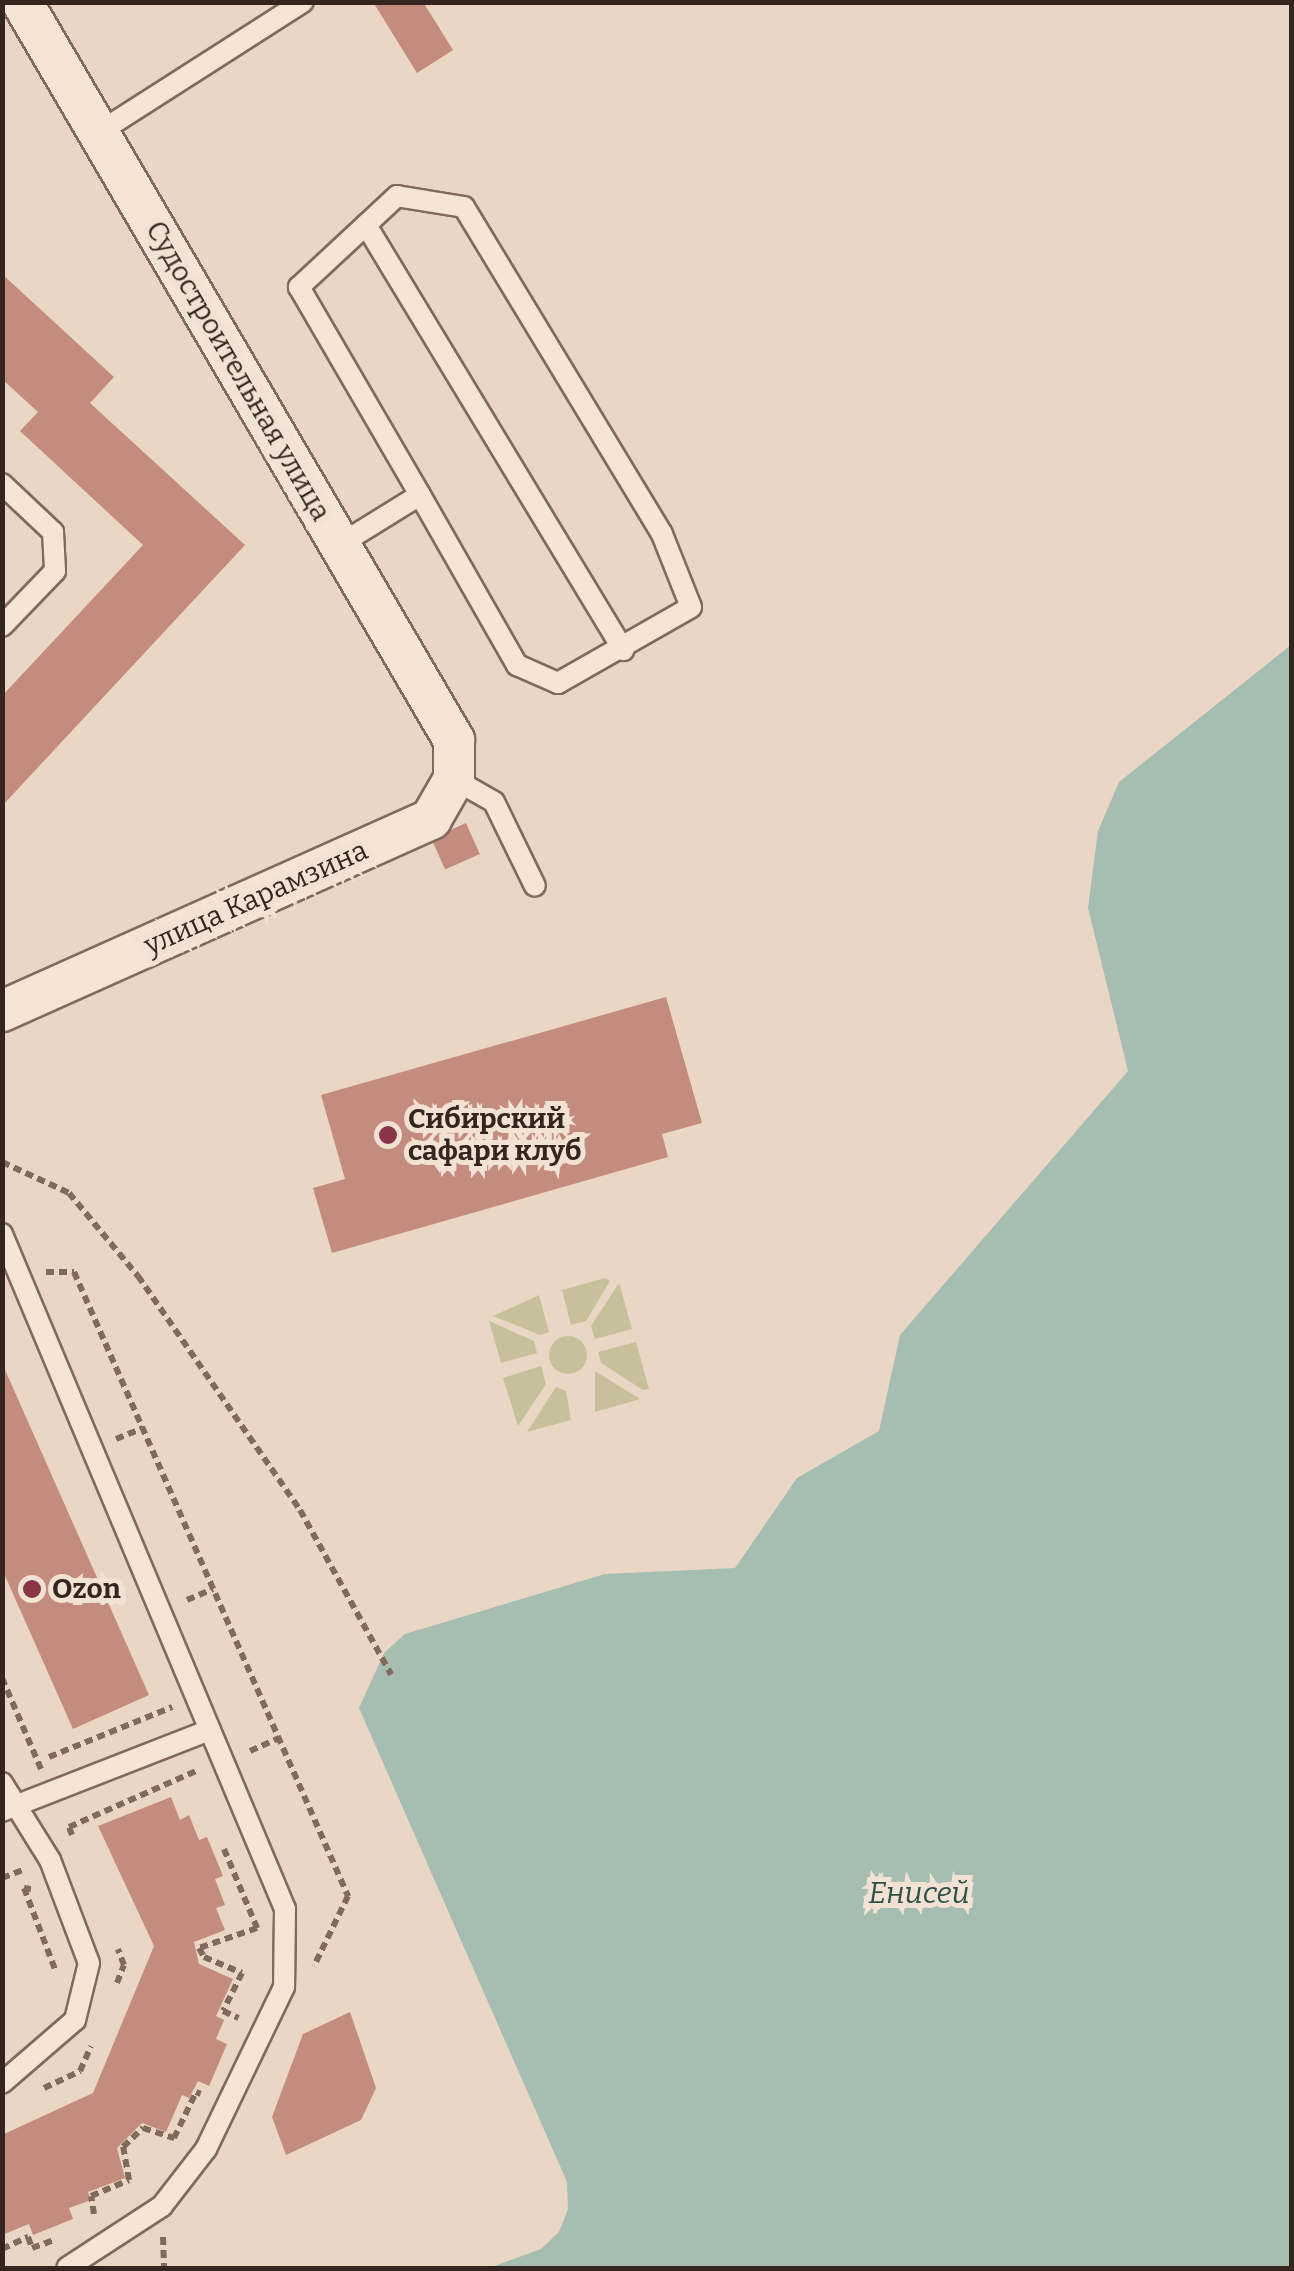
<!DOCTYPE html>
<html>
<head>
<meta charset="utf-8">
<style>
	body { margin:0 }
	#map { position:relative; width:1294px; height:2271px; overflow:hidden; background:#e9d6c5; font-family:Bitter,serif }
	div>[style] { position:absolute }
	.green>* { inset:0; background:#c6c19a }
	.round { border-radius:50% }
	.water>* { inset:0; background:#a6bdb1 }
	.building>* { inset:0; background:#c38c7f; transform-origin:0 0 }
	.path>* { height:6px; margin-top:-3px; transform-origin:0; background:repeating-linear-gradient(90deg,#82695d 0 8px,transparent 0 13px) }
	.roads { filter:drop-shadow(2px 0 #82695d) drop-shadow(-2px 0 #82695d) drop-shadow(0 2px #82695d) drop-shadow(0 -2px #82695d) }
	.lane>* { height:20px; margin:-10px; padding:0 10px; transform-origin:10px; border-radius:10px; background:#f5e5d7 }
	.street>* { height:40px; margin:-20px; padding:0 20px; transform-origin:20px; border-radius:20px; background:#f5e5d7 }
	.dots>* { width:28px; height:28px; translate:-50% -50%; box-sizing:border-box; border:5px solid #f1e2d4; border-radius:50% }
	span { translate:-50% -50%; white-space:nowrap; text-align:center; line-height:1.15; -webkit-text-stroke:10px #f1e2d4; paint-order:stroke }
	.street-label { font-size:28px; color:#34251f }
	.poi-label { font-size:28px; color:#34251f; font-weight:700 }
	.left { translate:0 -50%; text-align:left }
	.water-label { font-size:30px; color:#305248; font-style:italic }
	.frame { position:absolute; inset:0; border:5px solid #34251f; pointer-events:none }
</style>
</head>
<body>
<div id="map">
	<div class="green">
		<div style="clip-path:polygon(605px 1278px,610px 1281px,586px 1321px,571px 1325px,562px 1290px)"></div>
		<div style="clip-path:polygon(619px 1283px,632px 1329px,595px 1339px,591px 1326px)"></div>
		<div style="clip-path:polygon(539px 1295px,549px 1332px,540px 1335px,493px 1316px)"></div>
		<div style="clip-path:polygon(489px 1321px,534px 1341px,537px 1353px,501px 1363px)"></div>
		<div class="round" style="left:549px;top:1336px;width:38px;height:38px"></div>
		<div style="clip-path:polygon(636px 1342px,649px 1389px,643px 1390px,601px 1363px,598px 1352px)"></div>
		<div style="clip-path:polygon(541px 1366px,546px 1384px,518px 1426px,503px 1378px)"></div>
		<div style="clip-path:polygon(595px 1371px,640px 1399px,595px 1412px)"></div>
		<div style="clip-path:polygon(556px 1387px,566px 1391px,571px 1420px,527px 1432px)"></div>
	</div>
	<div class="water">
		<div style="clip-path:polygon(1291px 645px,1291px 2268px,489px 2268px,541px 2249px,559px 2232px,568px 2209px,567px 2182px,359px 1708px,384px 1653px,405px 1634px,605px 1574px,735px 1568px,797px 1478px,879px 1431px,900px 1335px,1128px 1071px,1088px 908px,1098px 831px,1119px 782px)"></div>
	</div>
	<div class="building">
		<div style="clip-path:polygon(373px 2px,423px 2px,453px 50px,417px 73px)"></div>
		<div style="clip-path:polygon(2px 274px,114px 377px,90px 403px,245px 545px,2px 806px,2px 696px,143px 545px,20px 431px,38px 412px,2px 379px)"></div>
		<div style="left:466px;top:823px;width:34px;height:38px;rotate:66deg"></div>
		<div style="clip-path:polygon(666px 997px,702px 1123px,662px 1134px,668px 1157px,332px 1253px,313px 1188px,345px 1179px,321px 1095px)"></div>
		<div style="clip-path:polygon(2px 1363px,149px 1695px,73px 1729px,2px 1569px)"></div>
		<div style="clip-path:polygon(171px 1797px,180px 1820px,189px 1815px,199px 1840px,207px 1837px,223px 1876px,215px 1879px,225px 1905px,216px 1908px,225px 1930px,194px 1942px,199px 1964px,233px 1979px,216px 2016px,224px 2020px,216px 2039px,227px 2044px,209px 2086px,198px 2081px,189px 2098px,182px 2095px,166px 2132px,142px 2123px,117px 2148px,125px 2178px,88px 2192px,91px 2200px,69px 2208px,73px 2219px,33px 2235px,29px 2224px,2px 2235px,2px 2135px,93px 2093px,154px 1946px,98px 1826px)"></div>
		<div style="clip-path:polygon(350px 2012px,376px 2088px,361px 2120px,286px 2155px,272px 2117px,303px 2034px)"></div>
	</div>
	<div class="path">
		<div style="left:2px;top:1162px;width:74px;rotate:24.8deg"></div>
		<div style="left:69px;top:1193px;width:108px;rotate:50.3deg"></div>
		<div style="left:138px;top:1276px;width:285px;rotate:55.3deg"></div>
		<div style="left:300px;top:1510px;width:188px;rotate:61deg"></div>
		<div style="left:46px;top:1272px;width:28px"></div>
		<div style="left:74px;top:1272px;width:682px;rotate:66.29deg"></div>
		<div style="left:348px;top:1896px;width:78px;rotate:115.9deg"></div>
		<div style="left:116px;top:1439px;width:29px;rotate:-22deg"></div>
		<div style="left:187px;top:1600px;width:28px;rotate:-23deg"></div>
		<div style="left:2px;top:1678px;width:99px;rotate:66.8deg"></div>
		<div style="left:250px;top:1751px;width:32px;rotate:-24deg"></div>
		<div style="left:49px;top:1757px;width:133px;rotate:-22.1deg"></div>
		<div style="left:72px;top:1835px;width:9px;rotate:-111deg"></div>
		<div style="left:69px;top:1827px;width:139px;rotate:-23.8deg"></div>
		<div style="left:224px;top:1849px;width:86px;rotate:67.3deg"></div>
		<div style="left:257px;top:1928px;width:61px;rotate:161deg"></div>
		<div style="left:199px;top:1948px;width:10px;rotate:61deg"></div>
		<div style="left:204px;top:1957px;width:41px;rotate:22.8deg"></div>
		<div style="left:242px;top:1973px;width:42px;rotate:116.6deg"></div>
		<div style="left:223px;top:2011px;width:17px;rotate:24deg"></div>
		<div style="left:2px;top:1878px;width:25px;rotate:-21deg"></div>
		<div style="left:31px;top:1889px;width:7px;rotate:-172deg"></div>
		<div style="left:24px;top:1888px;width:90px;rotate:69.1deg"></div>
		<div style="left:117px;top:1983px;width:19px;rotate:-69deg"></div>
		<div style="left:124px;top:1965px;width:17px;rotate:-111deg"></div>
		<div style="left:44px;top:2088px;width:40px;rotate:-25deg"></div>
		<div style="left:80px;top:2071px;width:27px;rotate:-66deg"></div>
		<div style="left:94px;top:2214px;width:18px;rotate:-99deg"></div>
		<div style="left:91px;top:2196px;width:41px;rotate:-22.8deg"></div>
		<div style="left:129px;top:2180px;width:34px;rotate:-100deg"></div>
		<div style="left:123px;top:2147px;width:28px;rotate:-44deg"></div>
		<div style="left:143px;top:2128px;width:33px;rotate:18deg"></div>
		<div style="left:174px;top:2138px;width:51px;rotate:-64.4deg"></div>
		<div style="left:196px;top:2092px;width:5px;rotate:22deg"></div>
		<div style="left:163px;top:2237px;width:31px;rotate:88deg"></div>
		<div style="left:2px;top:2249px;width:29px;rotate:-25deg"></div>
		<div style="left:28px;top:2237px;width:12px;rotate:70deg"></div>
		<div style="left:32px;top:2248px;width:23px;rotate:-20deg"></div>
	</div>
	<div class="roads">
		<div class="lane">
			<div style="left:98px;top:133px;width:243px;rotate:-32.6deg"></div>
			<div style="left:366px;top:225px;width:497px;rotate:58.8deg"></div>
			<div style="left:2px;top:484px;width:70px;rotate:43.3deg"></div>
			<div style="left:53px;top:532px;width:39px;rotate:87deg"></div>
			<div style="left:55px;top:571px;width:76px;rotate:133.9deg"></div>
			<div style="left:339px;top:545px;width:95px;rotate:-31.7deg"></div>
			<div style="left:420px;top:495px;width:196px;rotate:60.3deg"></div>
			<div style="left:517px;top:665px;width:45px;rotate:23.7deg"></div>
			<div style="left:558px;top:683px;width:153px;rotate:-29.7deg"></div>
			<div style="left:691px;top:607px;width:79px;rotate:-111.7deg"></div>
			<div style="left:662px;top:534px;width:382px;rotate:-121.2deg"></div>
			<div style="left:464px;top:207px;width:68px;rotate:-170.7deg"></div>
			<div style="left:397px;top:196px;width:134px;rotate:137.1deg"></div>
			<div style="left:299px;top:287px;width:241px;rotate:59.8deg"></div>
			<div style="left:454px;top:779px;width:46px;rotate:29.9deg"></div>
			<div style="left:494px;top:802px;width:93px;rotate:64deg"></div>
			<div style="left:2px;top:1234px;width:732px;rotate:67.25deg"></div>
			<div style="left:285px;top:1909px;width:78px;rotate:90.7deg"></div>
			<div style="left:284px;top:1987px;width:180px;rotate:115.7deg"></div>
			<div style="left:206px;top:2149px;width:72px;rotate:127.7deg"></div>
			<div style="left:162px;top:2206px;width:113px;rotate:146.9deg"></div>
			<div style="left:2px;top:1783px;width:91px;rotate:58.1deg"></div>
			<div style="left:50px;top:1860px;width:110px;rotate:69.3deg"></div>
			<div style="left:89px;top:1963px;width:59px;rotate:103.8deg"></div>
			<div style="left:75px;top:2020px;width:96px;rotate:139.2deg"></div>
			<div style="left:2px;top:1811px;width:223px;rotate:-21.3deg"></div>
		</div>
		<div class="street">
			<div style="left:2px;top:1011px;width:470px;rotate:-24.1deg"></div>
			<div style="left:431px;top:819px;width:46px;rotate:-60.1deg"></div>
			<div style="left:454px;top:779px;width:39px;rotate:-90deg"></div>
			<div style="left:454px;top:740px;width:855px;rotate:-120.34deg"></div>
		</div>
	</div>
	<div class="dots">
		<div style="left:388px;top:1135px;background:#8a3447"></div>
		<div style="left:32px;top:1589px;background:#8a3447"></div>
	</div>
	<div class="street-label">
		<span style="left:238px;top:371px;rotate:60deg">Судостроительная улица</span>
		<span style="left:256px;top:898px;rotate:-24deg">улица Карамзина</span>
	</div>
	<div class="poi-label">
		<span class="left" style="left:408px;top:1135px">Сибирский<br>сафари клуб</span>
		<span class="left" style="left:52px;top:1589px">Ozon</span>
	</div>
	<div class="water-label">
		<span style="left:919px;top:1893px">Енисей</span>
	</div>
	<div class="frame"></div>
</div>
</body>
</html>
